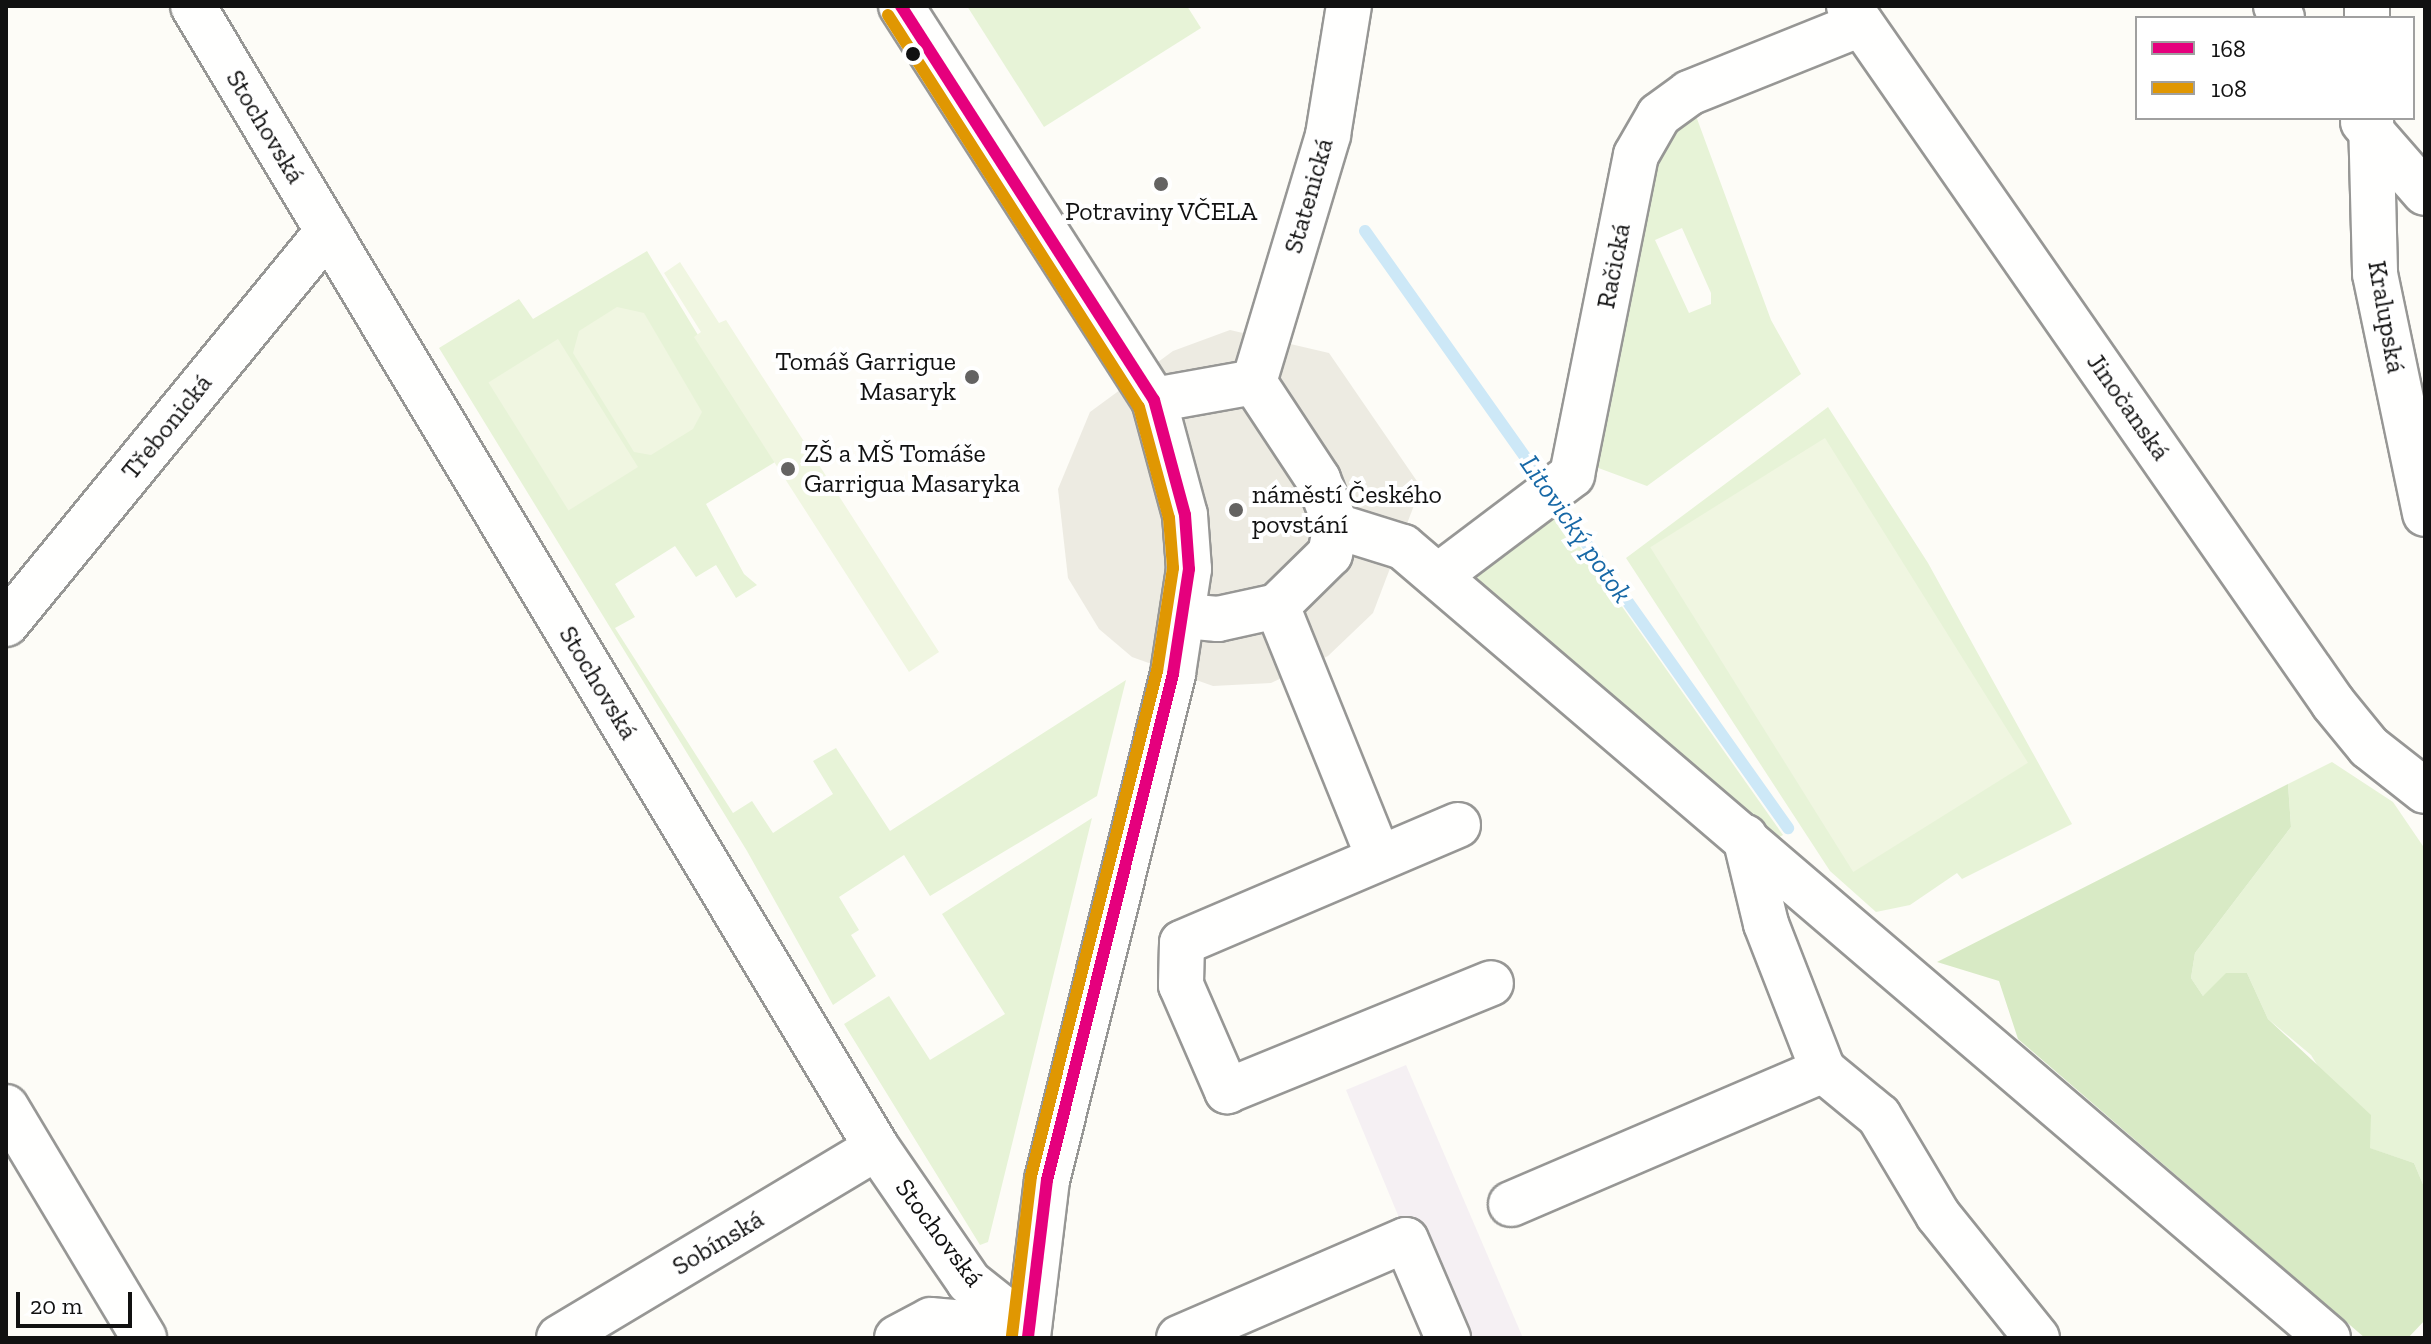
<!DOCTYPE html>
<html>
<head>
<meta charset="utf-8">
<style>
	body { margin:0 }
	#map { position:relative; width:2431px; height:1344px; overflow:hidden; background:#fdfcf7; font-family:"Zilla Slab",serif }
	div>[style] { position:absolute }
	.industrial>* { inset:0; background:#f5f0f3 }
	.green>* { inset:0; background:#e7f3d7 }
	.forest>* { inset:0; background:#d8eac5 }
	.pitch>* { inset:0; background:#f0f6e1; transform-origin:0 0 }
	.plaza>* { inset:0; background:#edebe2 }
	.stream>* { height:12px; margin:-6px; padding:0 6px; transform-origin:6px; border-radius:6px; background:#cde8f7 }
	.roads { filter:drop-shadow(2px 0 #979795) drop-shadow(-2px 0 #979795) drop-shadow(0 2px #979795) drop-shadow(0 -2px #979795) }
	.minor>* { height:44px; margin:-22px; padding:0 22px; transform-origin:22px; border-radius:22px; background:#fffffe }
	.bus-1>* { height:12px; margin:-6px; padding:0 6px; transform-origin:6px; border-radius:6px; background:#e5007d }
	.bus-2>* { height:12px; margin:-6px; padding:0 6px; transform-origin:6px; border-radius:6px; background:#e09702 }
	.dots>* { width:22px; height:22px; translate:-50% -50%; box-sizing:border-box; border:4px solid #fff; border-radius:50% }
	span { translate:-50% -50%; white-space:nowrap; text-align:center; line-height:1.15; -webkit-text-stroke:8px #fff; paint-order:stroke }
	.street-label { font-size:26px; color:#111 }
	.poi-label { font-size:26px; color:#111 }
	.right { translate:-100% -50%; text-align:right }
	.left { translate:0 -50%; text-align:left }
	.water-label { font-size:28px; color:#1768a6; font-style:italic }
	.frame { position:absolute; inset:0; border:8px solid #111; pointer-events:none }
	.legend { position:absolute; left:2135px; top:16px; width:280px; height:104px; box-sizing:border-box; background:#fff; border:2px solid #a0a0a0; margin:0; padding:10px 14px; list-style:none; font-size:24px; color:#111 }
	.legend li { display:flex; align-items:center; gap:16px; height:40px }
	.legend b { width:40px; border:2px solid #a0a0a0 }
	.scale { position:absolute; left:16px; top:1292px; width:116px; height:36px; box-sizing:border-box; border:4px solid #111; border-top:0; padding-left:10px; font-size:24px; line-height:28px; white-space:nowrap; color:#111; -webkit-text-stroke:6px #fff; paint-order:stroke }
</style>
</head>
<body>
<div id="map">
	<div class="industrial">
		<div style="clip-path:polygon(1406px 1065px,1523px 1338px,1449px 1338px,1346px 1090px)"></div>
	</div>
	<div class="green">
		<div style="clip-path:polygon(967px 6px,1187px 6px,1201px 28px,1044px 127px)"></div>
		<div style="clip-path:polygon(evenodd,1692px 105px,1771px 320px,1801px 374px,1647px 486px,1593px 466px,1655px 143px,1692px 105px,1682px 228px,1711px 293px,1711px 304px,1689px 313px,1655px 240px,1682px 228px)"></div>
		<div style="clip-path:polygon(647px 251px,775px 462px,706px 504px,744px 574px,757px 585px,736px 598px,716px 565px,696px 577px,675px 546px,615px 584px,635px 617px,615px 628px,733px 813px,752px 801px,773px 833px,833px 794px,813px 761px,836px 748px,890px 831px,1126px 680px,1097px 796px,930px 896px,904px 855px,839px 897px,859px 930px,851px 935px,876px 976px,833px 1005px,747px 851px,439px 348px,519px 299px,533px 319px)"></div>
		<div style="clip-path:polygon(1828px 407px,1928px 563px,2072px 824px,1962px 879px,1957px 873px,1910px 905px,1876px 912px,1830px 871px,1626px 558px)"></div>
		<div style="clip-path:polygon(1554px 510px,1783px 835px,1770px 842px,1465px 580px)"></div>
		<div style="clip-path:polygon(2332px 762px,2393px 802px,2425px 849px,2425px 1189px,2414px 1163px,2369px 1148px,2311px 1055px,2268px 1019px,2247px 973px,2203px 996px,2191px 978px,2195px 953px,2291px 827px,2288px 784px)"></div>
		<div style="clip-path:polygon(1092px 818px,988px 1242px,980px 1245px,844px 1024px,889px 996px,930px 1060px,1005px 1014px,942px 914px)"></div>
	</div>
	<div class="forest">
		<div style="clip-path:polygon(2288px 784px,2291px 827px,2195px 953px,2191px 978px,2203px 996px,2226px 973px,2247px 973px,2268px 1019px,2371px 1115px,2370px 1148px,2414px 1163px,2425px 1189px,2425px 1320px,2408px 1338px,2365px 1338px,2018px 1039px,1999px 981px,1937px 962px)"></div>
	</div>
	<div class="pitch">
		<div style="clip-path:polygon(680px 262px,719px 323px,726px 320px,939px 652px,909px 672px,694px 337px,701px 332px,664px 273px)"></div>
		<div style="clip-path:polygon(617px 307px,644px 313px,702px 412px,693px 429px,651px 455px,634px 452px,573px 353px,579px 331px)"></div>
		<div style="left:558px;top:339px;width:151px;height:82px;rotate:58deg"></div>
		<div style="left:1825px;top:438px;width:383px;height:206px;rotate:58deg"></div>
	</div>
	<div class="plaza">
		<div style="clip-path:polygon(1230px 330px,1329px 353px,1421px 487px,1373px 613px,1328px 656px,1271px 683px,1213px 686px,1132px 657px,1099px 629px,1068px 578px,1058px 489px,1090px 412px,1173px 351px)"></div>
	</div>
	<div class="stream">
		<div style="left:1365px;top:231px;width:732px;rotate:54.68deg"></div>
	</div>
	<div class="roads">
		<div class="minor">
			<div style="left:193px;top:6px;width:1331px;rotate:59.08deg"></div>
			<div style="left:877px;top:1148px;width:163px;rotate:55.5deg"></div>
			<div style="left:969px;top:1282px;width:74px;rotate:38.4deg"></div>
			<div style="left:901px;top:6px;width:468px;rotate:57.3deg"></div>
			<div style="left:1154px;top:400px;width:119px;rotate:74.9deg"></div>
			<div style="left:1185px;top:515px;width:54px;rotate:85.8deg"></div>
			<div style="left:1189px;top:569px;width:106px;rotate:98.7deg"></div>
			<div style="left:1173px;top:674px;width:521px;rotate:103.98deg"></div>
			<div style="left:1047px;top:1180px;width:159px;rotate:96.9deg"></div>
			<div style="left:1849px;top:6px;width:849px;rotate:55.22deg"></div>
			<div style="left:2333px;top:703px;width:57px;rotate:50.7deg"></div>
			<div style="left:2369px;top:747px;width:71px;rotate:38.2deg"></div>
			<div style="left:2276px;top:6px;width:13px;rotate:63deg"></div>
			<div style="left:2367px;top:6px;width:12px;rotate:90deg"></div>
			<div style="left:2371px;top:118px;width:156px;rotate:88.5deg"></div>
			<div style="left:2375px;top:274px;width:245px;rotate:78.2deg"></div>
			<div style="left:2363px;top:122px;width:94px;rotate:48.9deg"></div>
			<div style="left:1254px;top:382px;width:258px;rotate:-73.3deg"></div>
			<div style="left:1328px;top:135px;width:131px;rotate:-80.8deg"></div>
			<div style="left:1154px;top:400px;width:102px;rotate:-10.2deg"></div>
			<div style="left:1336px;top:526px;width:70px;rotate:17.4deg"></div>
			<div style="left:1403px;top:547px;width:1217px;rotate:40.53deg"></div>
			<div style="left:1438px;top:576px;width:168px;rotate:-37deg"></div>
			<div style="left:1572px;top:475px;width:326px;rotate:-78.7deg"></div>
			<div style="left:1636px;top:155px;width:46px;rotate:-60.1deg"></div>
			<div style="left:1659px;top:115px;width:37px;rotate:-36deg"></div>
			<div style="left:1689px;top:93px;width:185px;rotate:-21.9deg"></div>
			<div style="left:1277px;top:606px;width:272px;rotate:68deg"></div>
			<div style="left:1184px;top:616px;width:34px;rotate:5deg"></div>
			<div style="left:1218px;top:619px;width:60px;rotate:-12.4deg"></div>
			<div style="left:1277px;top:606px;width:74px;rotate:-44.5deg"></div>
			<div style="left:1330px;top:554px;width:29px;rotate:-78deg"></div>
			<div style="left:1336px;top:526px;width:50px;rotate:-111deg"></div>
			<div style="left:1318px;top:479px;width:116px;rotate:-123.4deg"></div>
			<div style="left:6px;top:624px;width:508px;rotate:-50.67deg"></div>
			<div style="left:1458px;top:825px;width:300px;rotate:156.9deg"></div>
			<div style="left:1182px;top:943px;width:42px;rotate:91.4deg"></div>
			<div style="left:1181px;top:985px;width:116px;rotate:66.5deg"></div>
			<div style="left:1227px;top:1091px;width:285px;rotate:-22.2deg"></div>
			<div style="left:1745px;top:837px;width:89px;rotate:76.4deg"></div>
			<div style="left:1766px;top:924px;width:157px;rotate:68.7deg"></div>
			<div style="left:1823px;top:1070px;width:72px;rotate:39.4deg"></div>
			<div style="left:1879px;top:1116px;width:115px;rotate:59.2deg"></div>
			<div style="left:1938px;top:1215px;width:158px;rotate:51.2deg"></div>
			<div style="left:6px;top:1107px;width:269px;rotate:59.1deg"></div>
			<div style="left:1511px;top:1204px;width:340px;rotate:-23.2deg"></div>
			<div style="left:559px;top:1338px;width:370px;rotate:-30.9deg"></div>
			<div style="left:897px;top:1338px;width:38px;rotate:-28deg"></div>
			<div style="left:931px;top:1320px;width:96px;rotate:4.8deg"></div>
			<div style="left:1179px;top:1338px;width:247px;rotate:-23.4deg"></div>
			<div style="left:1406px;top:1240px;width:107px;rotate:66.8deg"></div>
		</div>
	</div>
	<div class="bus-1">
		<div style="left:901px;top:6px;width:468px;rotate:57.3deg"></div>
		<div style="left:1154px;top:400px;width:119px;rotate:74.9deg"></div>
		<div style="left:1185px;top:515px;width:54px;rotate:85.8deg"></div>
		<div style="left:1189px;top:569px;width:106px;rotate:98.7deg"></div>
		<div style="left:1173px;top:674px;width:521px;rotate:103.98deg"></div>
		<div style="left:1047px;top:1180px;width:159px;rotate:96.9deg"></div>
	</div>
	<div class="bus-2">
		<div style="left:888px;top:15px;width:465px;rotate:57.4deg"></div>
		<div style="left:1139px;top:407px;width:115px;rotate:74.9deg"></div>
		<div style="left:1169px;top:518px;width:50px;rotate:85.4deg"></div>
		<div style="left:1173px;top:568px;width:104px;rotate:98.8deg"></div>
		<div style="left:1157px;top:671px;width:520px;rotate:104.01deg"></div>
		<div style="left:1031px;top:1176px;width:161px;rotate:96.8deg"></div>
	</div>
	<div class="dots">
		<div style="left:913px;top:54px;background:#111"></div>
		<div style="left:1161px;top:184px;background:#646362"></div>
		<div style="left:972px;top:377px;background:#646362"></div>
		<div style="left:788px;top:469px;background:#646362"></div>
		<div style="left:1236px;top:510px;background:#646362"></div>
	</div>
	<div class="street-label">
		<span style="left:265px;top:127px;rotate:59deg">Stochovská</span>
		<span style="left:1309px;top:196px;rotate:-74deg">Statenická</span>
		<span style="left:1614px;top:266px;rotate:-79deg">Račická</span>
		<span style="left:2386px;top:317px;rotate:80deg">Kralupská</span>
		<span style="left:2128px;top:407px;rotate:55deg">Jinočanská</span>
		<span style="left:167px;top:427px;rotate:-51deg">Třebonická</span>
		<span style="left:598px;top:683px;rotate:59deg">Stochovská</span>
		<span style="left:939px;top:1233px;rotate:53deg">Stochovská</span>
		<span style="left:718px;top:1243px;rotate:-31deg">Sobínská</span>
	</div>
	<div class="poi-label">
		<span style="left:1161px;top:212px">Potraviny VČELA</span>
		<span class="right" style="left:956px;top:377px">Tomáš Garrigue<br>Masaryk</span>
		<span class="left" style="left:804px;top:469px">ZŠ a MŠ Tomáše<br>Garrigua Masaryka</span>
		<span class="left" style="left:1252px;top:510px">náměstí Českého<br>povstání</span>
	</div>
	<div class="water-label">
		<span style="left:1576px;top:529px;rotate:55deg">Litovický potok</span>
	</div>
	<div class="frame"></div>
	<ul class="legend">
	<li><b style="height:10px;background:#e5007d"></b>168</li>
	<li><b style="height:10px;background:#e09702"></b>108</li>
	</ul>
	<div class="scale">20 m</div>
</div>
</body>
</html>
